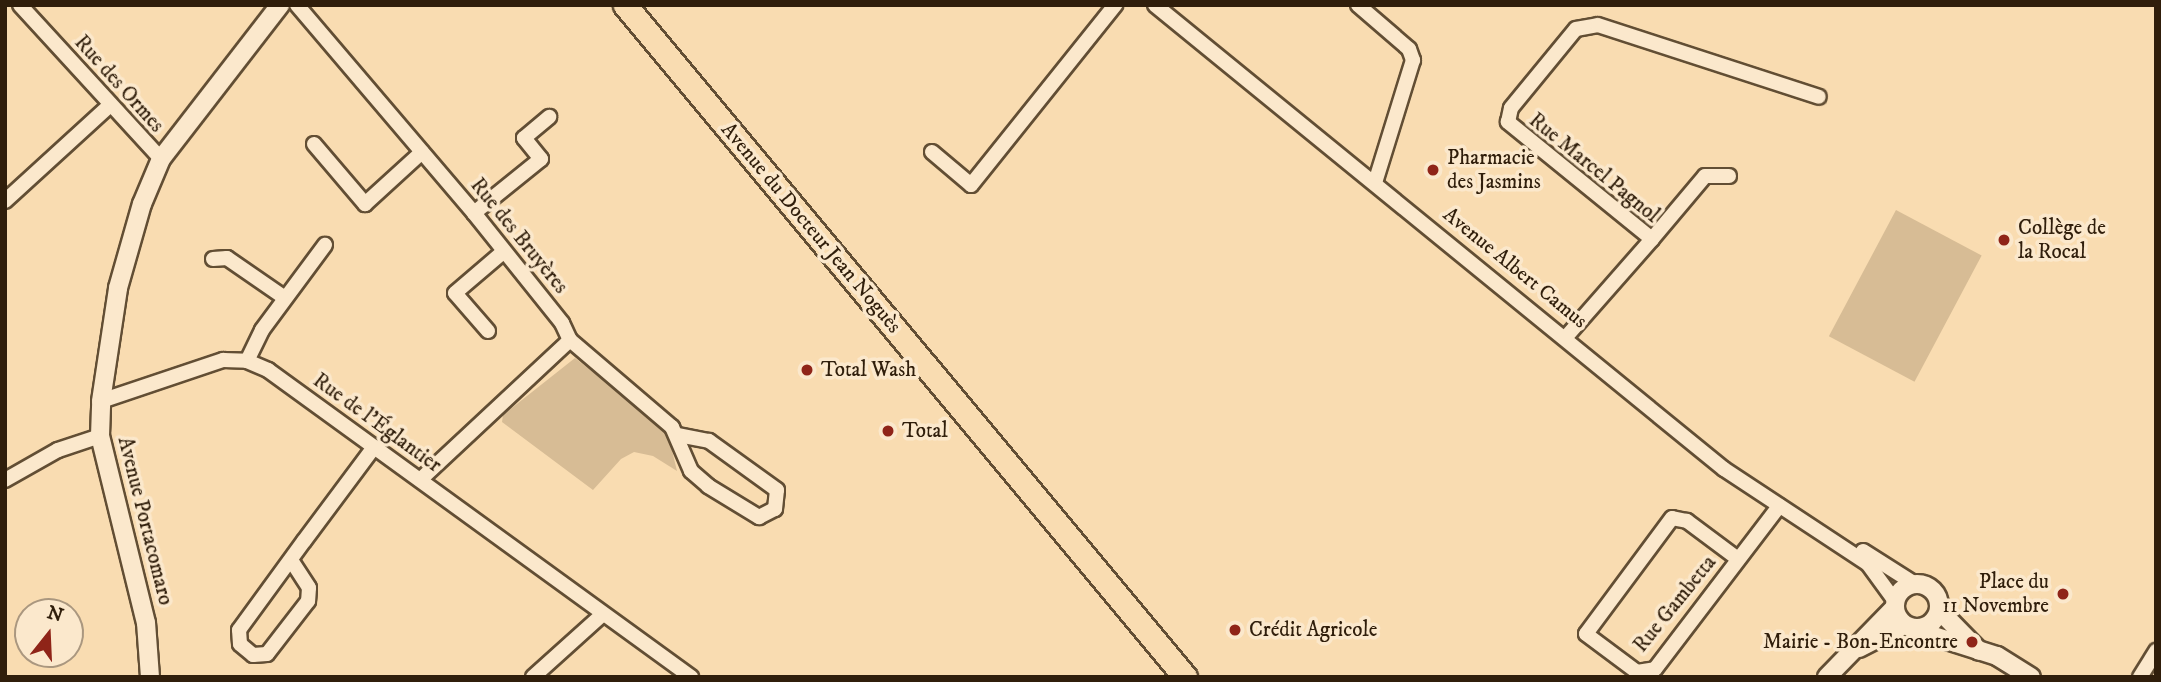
<!DOCTYPE html>
<html>
<head>
<meta charset="utf-8">
<style>
	body { margin:0 }
	#map { position:relative; width:2161px; height:682px; overflow:hidden; background:#f9dcb1; font-family:"IM FELL DW Pica",serif }
	div>[style] { position:absolute }
	.green>* { inset:0; background:#d7bc95; transform-origin:0 0 }
	.roads { filter:drop-shadow(2px 0 #624e34) drop-shadow(-2px 0 #624e34) drop-shadow(0 2px #624e34) drop-shadow(0 -2px #624e34) }
	.minor>* { height:14px; margin:-7px; padding:0 7px; transform-origin:7px; border-radius:7px; background:#fbe8cc }
	.tertiary>* { height:18px; margin:-9px; padding:0 9px; transform-origin:9px; border-radius:9px; background:#fbe8cc }
	.tertiary>.ring { margin:-9px; padding:0; box-sizing:content-box; background:none; border:18px solid #fbe8cc; border-radius:50% }
	.primary>* { height:23px; margin:-11.5px; padding:0 11.5px; transform-origin:11.5px; border-radius:11.5px; background:#f9dcb1 }
	.dots>* { width:19px; height:19px; translate:-50% -50%; box-sizing:border-box; border:4px solid #fbe8cc; border-radius:50% }
	span { translate:-50% -50%; white-space:nowrap; text-align:center; line-height:1.15; -webkit-text-stroke:7px #fbe8cc; paint-order:stroke }
	.street-label { font-size:21px; color:#301e0b }
	.poi-label { font-size:21px; color:#301e0b }
	.left { translate:0 -50%; text-align:left }
	.right { translate:-100% -50%; text-align:right }
	.frame { position:absolute; inset:0; border:7px solid #301e0b; pointer-events:none }
	.north { position:absolute; left:14px; top:598px; width:70px; height:70px; box-sizing:border-box; background:#fbe8cc; border:2px solid #aa977f; border-radius:50%; rotate:18deg; font-size:19px; font-weight:700; line-height:28px; text-align:center; color:#301e0b }
	.north::after { content:''; display:block; margin:auto; width:24px; height:32px; background:#8f2418; clip-path:polygon(50% 0,100% 100%,50% 72%,0 100%) }
</style>
</head>
<body>
<div id="map">
	<div class="green">
		<div style="left:1896px;top:210px;width:97px;height:143px;rotate:28deg"></div>
		<div style="clip-path:polygon(575px 358px,667px 430px,677px 471px,653px 456px,634px 452px,621px 459px,593px 490px,502px 422px,503px 415px)"></div>
	</div>
	<div class="roads">
		<div class="minor">
			<div style="left:20px;top:5px;width:209px;rotate:47.5deg"></div>
			<div style="left:297px;top:5px;width:273px;rotate:49.6deg"></div>
			<div style="left:474px;top:213px;width:141px;rotate:51.3deg"></div>
			<div style="left:562px;top:323px;width:19px;rotate:65deg"></div>
			<div style="left:570px;top:340px;width:205px;rotate:137deg"></div>
			<div style="left:1155px;top:5px;width:734px;rotate:39.2deg"></div>
			<div style="left:1724px;top:469px;width:173px;rotate:33.4deg"></div>
			<div style="left:1868px;top:564px;width:46px;rotate:53.9deg"></div>
			<div style="left:1358px;top:5px;width:67px;rotate:40.8deg"></div>
			<div style="left:1409px;top:49px;width:12px;rotate:70deg"></div>
			<div style="left:1413px;top:60px;width:129px;rotate:107.2deg"></div>
			<div style="left:314px;top:144px;width:79px;rotate:49.6deg"></div>
			<div style="left:365px;top:204px;width:77px;rotate:-42.4deg"></div>
			<div style="left:932px;top:152px;width:51px;rotate:40.2deg"></div>
			<div style="left:971px;top:185px;width:231px;rotate:-51.3deg"></div>
			<div style="left:5px;top:201px;width:142px;rotate:-42.4deg"></div>
			<div style="left:474px;top:213px;width:86px;rotate:-38.9deg"></div>
			<div style="left:541px;top:159px;width:27px;rotate:-129deg"></div>
			<div style="left:524px;top:138px;width:33px;rotate:-40deg"></div>
			<div style="left:1652px;top:239px;width:82px;rotate:-49.9deg"></div>
			<div style="left:1705px;top:176px;width:24px"></div>
			<div style="left:213px;top:259px;width:14px;rotate:-4deg"></div>
			<div style="left:227px;top:258px;width:70px;rotate:34.6deg"></div>
			<div style="left:488px;top:331px;width:50px;rotate:-131deg"></div>
			<div style="left:455px;top:293px;width:63px;rotate:-40.5deg"></div>
			<div style="left:1566px;top:337px;width:130px;rotate:-48.7deg"></div>
			<div style="left:1652px;top:239px;width:186px;rotate:-140.9deg"></div>
			<div style="left:1508px;top:122px;width:14px;rotate:-78deg"></div>
			<div style="left:1511px;top:108px;width:102px;rotate:-50.6deg"></div>
			<div style="left:1576px;top:29px;width:22px;rotate:-10deg"></div>
			<div style="left:1598px;top:25px;width:232px;rotate:18deg"></div>
			<div style="left:570px;top:340px;width:134px;rotate:40.5deg"></div>
			<div style="left:672px;top:427px;width:48px;rotate:66.6deg"></div>
			<div style="left:691px;top:471px;width:23px;rotate:41deg"></div>
			<div style="left:708px;top:486px;width:60px;rotate:31.3deg"></div>
			<div style="left:759px;top:517px;width:18px;rotate:-27deg"></div>
			<div style="left:775px;top:509px;width:19px;rotate:-84deg"></div>
			<div style="left:777px;top:490px;width:84px;rotate:-144.2deg"></div>
			<div style="left:709px;top:441px;width:31px;rotate:-169deg"></div>
			<div style="left:247px;top:361px;width:34px;rotate:-64deg"></div>
			<div style="left:262px;top:330px;width:106px;rotate:-53.5deg"></div>
			<div style="left:101px;top:401px;width:129px;rotate:-18.6deg"></div>
			<div style="left:223px;top:360px;width:24px;rotate:2deg"></div>
			<div style="left:247px;top:361px;width:23px;rotate:23deg"></div>
			<div style="left:268px;top:370px;width:523px;rotate:35.97deg"></div>
			<div style="left:5px;top:480px;width:61px;rotate:-29.5deg"></div>
			<div style="left:58px;top:450px;width:44px;rotate:-18.4deg"></div>
			<div style="left:1863px;top:551px;width:62px;rotate:32.4deg"></div>
			<div style="left:1738px;top:559px;width:64px;rotate:-143.3deg"></div>
			<div style="left:1687px;top:521px;width:15px;rotate:-169deg"></div>
			<div style="left:1672px;top:518px;width:144px;rotate:126.6deg"></div>
			<div style="left:1586px;top:634px;width:64px;rotate:36.7deg"></div>
			<div style="left:1637px;top:672px;width:18px;rotate:-9deg"></div>
			<div style="left:1655px;top:669px;width:205px;rotate:-52.7deg"></div>
			<div style="left:291px;top:560px;width:33px;rotate:57deg"></div>
			<div style="left:309px;top:588px;width:13px;rotate:94deg"></div>
			<div style="left:308px;top:601px;width:67px;rotate:127.7deg"></div>
			<div style="left:267px;top:654px;width:14px;rotate:176deg"></div>
			<div style="left:253px;top:655px;width:17px;rotate:-140deg"></div>
			<div style="left:240px;top:644px;width:14px;rotate:-94deg"></div>
			<div style="left:239px;top:630px;width:110px;rotate:-53.9deg"></div>
			<div style="left:304px;top:541px;width:117px;rotate:-53.3deg"></div>
			<div style="left:533px;top:677px;width:94px;rotate:-42deg"></div>
			<div style="left:2140px;top:677px;width:31px;rotate:-58deg"></div>
		</div>
		<div class="tertiary">
			<div class="ring" style="left:1895px;top:584px;width:26px;height:26px"></div>
			<div style="left:1939px;top:610px;width:57px;rotate:45.7deg"></div>
			<div style="left:1915px;top:630px;width:86px;rotate:17.6deg"></div>
			<div style="left:1997px;top:656px;width:40px;rotate:32deg"></div>
			<div style="left:1859px;top:648px;width:51px;rotate:-27.1deg"></div>
			<div style="left:150px;top:677px;width:54px;rotate:-94.2deg"></div>
			<div style="left:146px;top:623px;width:193px;rotate:-103.8deg"></div>
			<div style="left:100px;top:436px;width:35px;rotate:-88deg"></div>
			<div style="left:101px;top:401px;width:114px;rotate:-81.4deg"></div>
			<div style="left:118px;top:288px;width:87px;rotate:-74.1deg"></div>
			<div style="left:142px;top:204px;width:49px;rotate:-67.1deg"></div>
			<div style="left:161px;top:159px;width:195px;rotate:-52.3deg"></div>
			<div style="left:1827px;top:677px;width:96px;rotate:-45.8deg"></div>
		</div>
		<div class="primary">
			<div style="left:625px;top:5px;width:875px;rotate:50.19deg"></div>
		</div>
	</div>
	<div class="dots">
		<div style="left:1433px;top:170px;background:#8f2418"></div>
		<div style="left:2004px;top:240px;background:#8f2418"></div>
		<div style="left:807px;top:370px;background:#8f2418"></div>
		<div style="left:888px;top:431px;background:#8f2418"></div>
		<div style="left:2063px;top:594px;background:#8f2418"></div>
		<div style="left:1235px;top:630px;background:#8f2418"></div>
		<div style="left:1972px;top:642px;background:#8f2418"></div>
	</div>
	<div class="street-label">
		<span style="left:119px;top:84px;rotate:48deg">Rue des Ormes</span>
		<span style="left:1594px;top:168px;rotate:39deg">Rue Marcel Pagnol</span>
		<span style="left:811px;top:228px;rotate:50deg">Avenue du Docteur Jean Noguès</span>
		<span style="left:519px;top:236px;rotate:51deg">Rue des Bruyères</span>
		<span style="left:1515px;top:268px;rotate:39deg">Avenue Albert Camus</span>
		<span style="left:377px;top:423px;rotate:36deg">Rue de l'Églantier</span>
		<span style="left:145px;top:521px;rotate:76deg">Avenue Portacomaro</span>
		<span style="left:1675px;top:604px;rotate:-51deg">Rue Gambetta</span>
	</div>
	<div class="poi-label">
		<span class="left" style="left:1447px;top:170px">Pharmacie<br>des Jasmins</span>
		<span class="left" style="left:2018px;top:240px">Collège de<br>la Rocal</span>
		<span class="left" style="left:821px;top:370px">Total Wash</span>
		<span class="left" style="left:902px;top:431px">Total</span>
		<span class="right" style="left:2049px;top:594px">Place du<br>11 Novembre</span>
		<span class="left" style="left:1249px;top:630px">Crédit Agricole</span>
		<span class="right" style="left:1958px;top:642px">Mairie - Bon-Encontre</span>
	</div>
	<div class="frame"></div>
	<div class="north">N</div>
</div>
</body>
</html>
